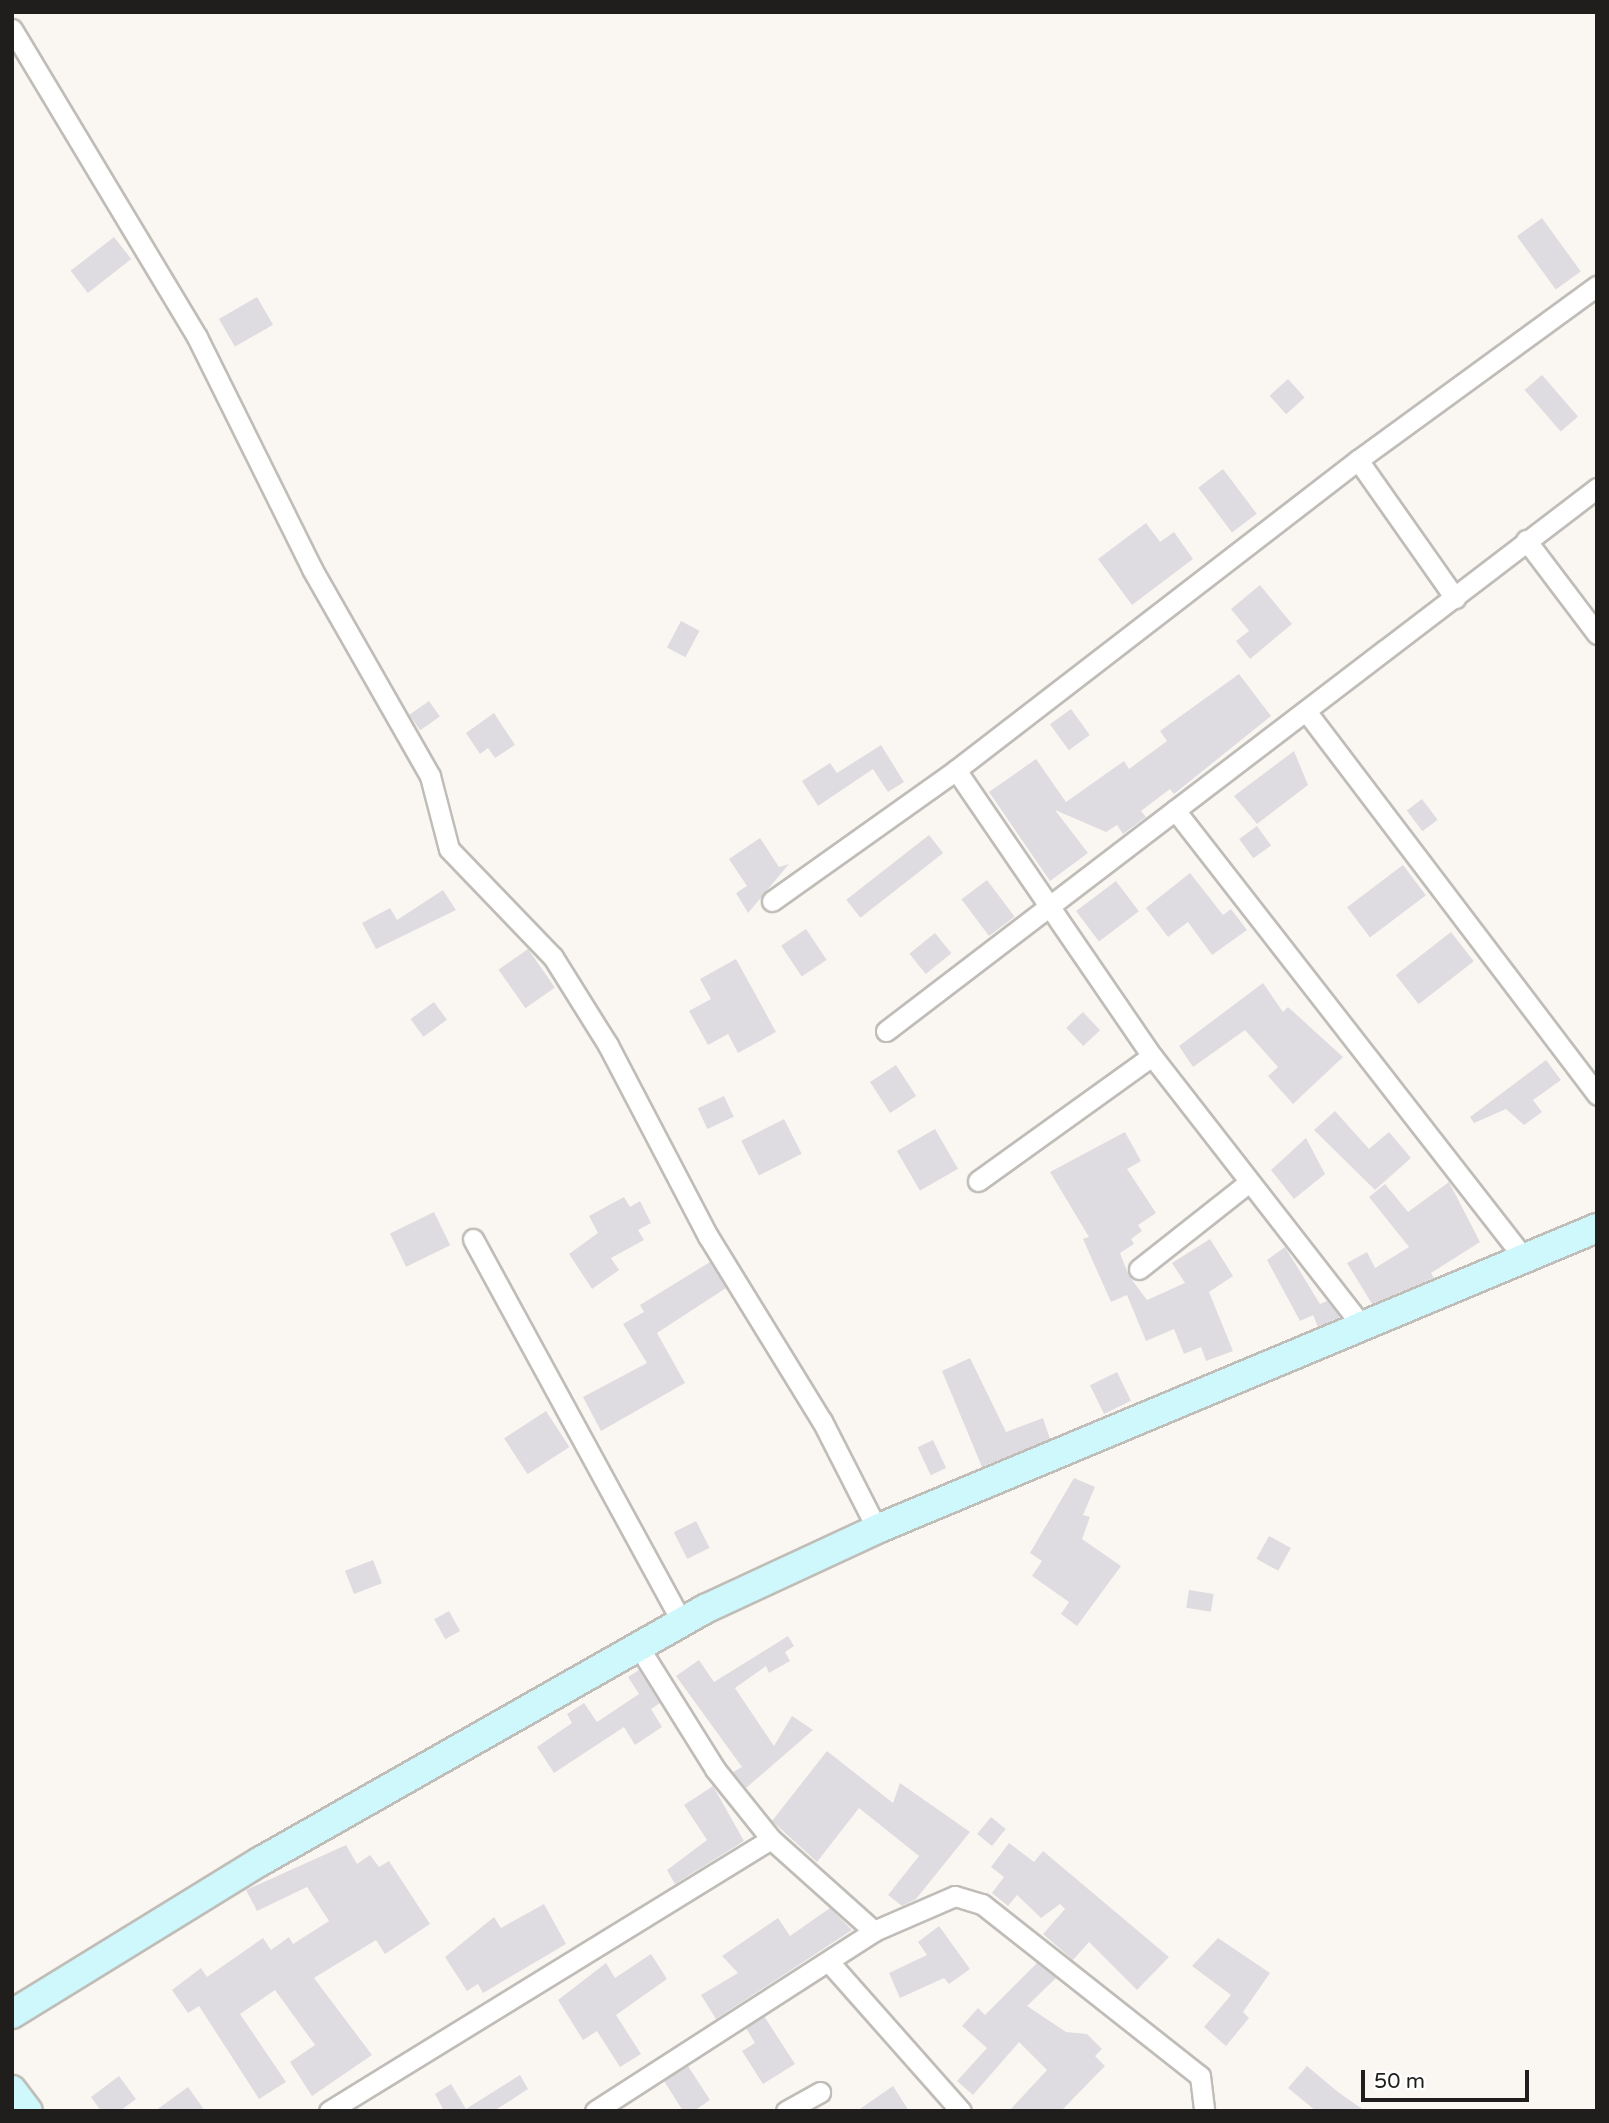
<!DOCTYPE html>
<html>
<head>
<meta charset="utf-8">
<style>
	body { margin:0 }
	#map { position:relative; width:1609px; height:2123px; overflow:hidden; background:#faf7f2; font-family:"Varela Round",sans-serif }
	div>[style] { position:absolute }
	.building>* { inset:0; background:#dfdce1; transform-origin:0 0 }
	.roads { filter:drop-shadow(2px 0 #c0bdb8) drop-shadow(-2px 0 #c0bdb8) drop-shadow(0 2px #c0bdb8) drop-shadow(0 -2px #c0bdb8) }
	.street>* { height:19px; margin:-9.5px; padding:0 9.5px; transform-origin:9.5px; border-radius:9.5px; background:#fff }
	.secondary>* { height:28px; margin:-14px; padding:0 14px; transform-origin:14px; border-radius:14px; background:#cef8fc }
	span { translate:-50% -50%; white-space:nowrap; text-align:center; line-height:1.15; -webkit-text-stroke:6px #fff; paint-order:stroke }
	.frame { position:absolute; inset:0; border:14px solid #1f1e1c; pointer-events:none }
	.scale { position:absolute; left:1361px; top:2070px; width:168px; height:32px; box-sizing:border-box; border:4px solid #1f1e1c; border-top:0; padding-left:9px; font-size:21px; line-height:24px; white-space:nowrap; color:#1f1e1c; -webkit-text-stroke:5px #fff; paint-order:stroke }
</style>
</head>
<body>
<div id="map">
	<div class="building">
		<div style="left:1542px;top:218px;width:66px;height:31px;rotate:54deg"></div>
		<div style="left:114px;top:237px;width:28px;height:55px;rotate:52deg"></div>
		<div style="left:257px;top:297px;width:32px;height:44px;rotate:60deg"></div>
		<div style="left:1542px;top:375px;width:55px;height:23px;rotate:49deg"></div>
		<div style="left:1288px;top:379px;width:25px;height:25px;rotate:48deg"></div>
		<div style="left:1223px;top:469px;width:56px;height:31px;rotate:53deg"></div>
		<div style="clip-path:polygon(1146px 523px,1160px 542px,1174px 532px,1193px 559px,1132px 605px,1098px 559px)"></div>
		<div style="clip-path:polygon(1260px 585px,1292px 624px,1250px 659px,1236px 641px,1249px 631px,1231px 609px)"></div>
		<div style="left:681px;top:621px;width:21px;height:30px;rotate:28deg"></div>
		<div style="clip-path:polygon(1239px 674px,1271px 716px,1174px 794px,1170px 789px,1141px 811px,1146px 817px,1123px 834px,1117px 825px,1106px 832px,1055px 810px,1088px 853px,1050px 881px,989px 792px,1036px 759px,1066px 802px,1124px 761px,1129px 769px,1167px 741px,1160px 731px)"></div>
		<div style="left:429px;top:701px;width:19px;height:24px;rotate:55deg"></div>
		<div style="left:1071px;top:709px;width:32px;height:26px;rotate:54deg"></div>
		<div style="clip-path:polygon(494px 713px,515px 745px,495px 758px,488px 748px,480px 754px,466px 733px)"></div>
		<div style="clip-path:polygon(881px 745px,904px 782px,888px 792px,873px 769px,818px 806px,802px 781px,830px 763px,837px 773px)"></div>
		<div style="clip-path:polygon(1294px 751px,1308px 785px,1257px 824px,1234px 796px)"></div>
		<div style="left:1422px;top:799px;width:26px;height:19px;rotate:53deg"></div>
		<div style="left:1257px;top:826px;width:24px;height:22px;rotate:54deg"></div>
		<div style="left:929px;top:835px;width:23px;height:105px;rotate:52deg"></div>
		<div style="clip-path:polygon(760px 838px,779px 867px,789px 864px,748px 913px,736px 893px,747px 886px,729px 859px)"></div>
		<div style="left:1403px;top:865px;width:38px;height:70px;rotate:53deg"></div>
		<div style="clip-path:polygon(1190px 873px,1223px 915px,1231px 909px,1247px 930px,1212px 955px,1188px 922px,1168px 937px,1146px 908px)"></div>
		<div style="left:987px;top:880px;width:46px;height:32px;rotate:53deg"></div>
		<div style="left:1116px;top:881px;width:38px;height:50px;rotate:53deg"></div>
		<div style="clip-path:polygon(443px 890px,456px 910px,376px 949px,362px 923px,390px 908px,397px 920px)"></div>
		<div style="left:806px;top:929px;width:37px;height:30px;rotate:56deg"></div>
		<div style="left:1451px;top:932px;width:37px;height:70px;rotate:52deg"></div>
		<div style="left:935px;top:933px;width:26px;height:33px;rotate:51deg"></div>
		<div style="left:528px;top:949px;width:47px;height:36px;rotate:55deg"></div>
		<div style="clip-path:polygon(736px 959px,776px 1032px,738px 1053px,728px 1034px,708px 1045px,689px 1011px,711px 999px,700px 979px)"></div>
		<div style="clip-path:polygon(1263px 983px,1283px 1012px,1288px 1007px,1343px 1057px,1293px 1104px,1268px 1076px,1278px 1067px,1245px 1030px,1193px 1067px,1179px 1046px)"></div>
		<div style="left:434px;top:1002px;width:22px;height:29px;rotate:54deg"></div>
		<div style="left:1083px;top:1012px;width:25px;height:23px;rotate:47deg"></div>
		<div style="clip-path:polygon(1546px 1060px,1561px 1080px,1533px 1100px,1542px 1112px,1524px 1125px,1506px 1109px,1474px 1123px,1470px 1117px)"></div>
		<div style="left:896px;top:1065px;width:37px;height:31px;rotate:57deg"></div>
		<div style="left:724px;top:1096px;width:23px;height:29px;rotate:65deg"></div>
		<div style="clip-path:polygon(1335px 1111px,1369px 1149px,1389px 1132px,1411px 1158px,1375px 1190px,1314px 1130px)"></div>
		<div style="left:784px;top:1119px;width:39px;height:48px;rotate:63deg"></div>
		<div style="left:935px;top:1129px;width:46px;height:44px;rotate:60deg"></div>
		<div style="clip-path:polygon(1125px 1132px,1141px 1161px,1127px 1169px,1156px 1213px,1138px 1225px,1142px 1231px,1131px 1239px,1134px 1244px,1120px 1253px,1129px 1276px,1147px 1300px,1185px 1283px,1172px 1263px,1210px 1239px,1233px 1276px,1209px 1292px,1233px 1351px,1206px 1361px,1201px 1347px,1184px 1354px,1174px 1329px,1146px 1341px,1127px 1295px,1111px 1302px,1083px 1239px,1089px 1237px,1050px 1172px)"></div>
		<div style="clip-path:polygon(1306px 1138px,1325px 1174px,1294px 1199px,1271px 1170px)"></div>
		<div style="clip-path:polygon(1449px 1182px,1480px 1242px,1431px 1273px,1434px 1278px,1372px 1304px,1347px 1263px,1367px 1252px,1375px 1268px,1409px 1247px,1369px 1197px,1385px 1184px,1408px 1212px)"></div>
		<div style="clip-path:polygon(624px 1197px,630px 1207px,640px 1201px,651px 1223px,638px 1230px,644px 1240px,611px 1258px,619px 1270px,592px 1289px,569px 1254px,598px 1233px,589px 1216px)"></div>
		<div style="left:434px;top:1212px;width:37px;height:49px;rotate:64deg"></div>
		<div style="clip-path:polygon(1285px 1247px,1320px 1304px,1327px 1301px,1340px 1317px,1318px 1327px,1313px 1315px,1300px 1321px,1267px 1260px)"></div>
		<div style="clip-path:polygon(710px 1262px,726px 1288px,657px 1333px,685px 1383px,601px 1431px,583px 1397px,647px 1363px,623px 1324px,644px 1312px,640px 1305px)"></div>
		<div style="clip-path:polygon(970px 1358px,1006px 1432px,1043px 1418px,1050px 1439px,982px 1467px,942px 1371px)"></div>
		<div style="left:1117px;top:1372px;width:32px;height:30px;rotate:64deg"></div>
		<div style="left:546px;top:1411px;width:43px;height:50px;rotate:57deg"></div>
		<div style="left:933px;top:1440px;width:31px;height:17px;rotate:65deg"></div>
		<div style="clip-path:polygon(1074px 1478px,1095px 1487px,1083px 1515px,1090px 1517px,1082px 1539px,1121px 1566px,1077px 1626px,1061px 1614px,1069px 1602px,1032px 1576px,1042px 1561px,1030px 1553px)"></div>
		<div style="left:696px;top:1521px;width:30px;height:25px;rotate:63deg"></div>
		<div style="left:1269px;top:1536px;width:25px;height:26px;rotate:29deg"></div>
		<div style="left:373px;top:1560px;width:25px;height:30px;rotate:69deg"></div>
		<div style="left:1189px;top:1590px;width:25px;height:18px;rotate:9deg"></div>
		<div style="left:449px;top:1611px;width:23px;height:17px;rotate:61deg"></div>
		<div style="clip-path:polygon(788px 1636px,794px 1646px,785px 1652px,790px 1661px,769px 1673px,766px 1666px,735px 1688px,774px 1746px,792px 1716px,813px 1730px,746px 1788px,733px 1772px,742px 1767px,676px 1676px,699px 1660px,714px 1682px)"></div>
		<div style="clip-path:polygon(639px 1670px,660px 1703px,651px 1709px,662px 1727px,635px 1745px,624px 1727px,554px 1773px,537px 1747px,572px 1723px,567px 1714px,584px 1703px,597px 1722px,639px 1694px,628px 1677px)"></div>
		<div style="clip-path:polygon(827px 1751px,893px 1803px,900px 1783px,970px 1832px,916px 1899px,902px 1906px,888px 1895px,919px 1856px,859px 1808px,817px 1862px,772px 1821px)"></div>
		<div style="clip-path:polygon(713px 1786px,744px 1841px,675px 1884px,667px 1870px,707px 1840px,684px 1805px)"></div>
		<div style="left:991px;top:1817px;width:19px;height:22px;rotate:39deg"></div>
		<div style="clip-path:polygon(1009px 1843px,1034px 1862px,1043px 1851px,1169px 1957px,1137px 1990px,1089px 1942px,1073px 1960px,1043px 1934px,1065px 1909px,1060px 1904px,1041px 1918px,1017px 1895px,1008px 1906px,992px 1893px,1004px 1877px,991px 1867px)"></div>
		<div style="clip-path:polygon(346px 1845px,357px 1864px,370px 1855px,379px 1867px,389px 1861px,430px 1924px,385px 1954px,376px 1940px,314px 1978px,372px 2055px,312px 2096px,290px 2062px,315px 2045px,275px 1990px,240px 2014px,286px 2082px,259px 2099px,199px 2006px,188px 2013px,172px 1990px,201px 1968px,207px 1977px,263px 1938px,271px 1950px,289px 1937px,293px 1944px,329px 1921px,307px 1887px,257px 1911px,246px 1890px)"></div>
		<div style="clip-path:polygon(544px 1904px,566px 1944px,483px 1993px,478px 1984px,467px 1991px,445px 1957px,494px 1917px,501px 1928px)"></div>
		<div style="clip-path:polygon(830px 1908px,852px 1930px,716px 2019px,701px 1995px,738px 1973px,722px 1956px,778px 1918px,790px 1936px)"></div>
		<div style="clip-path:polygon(939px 1926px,970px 1969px,949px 1984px,944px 1978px,900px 1998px,889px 1973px,927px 1955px,918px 1942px)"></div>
		<div style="clip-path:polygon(1218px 1938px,1270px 1973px,1243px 2012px,1249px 2018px,1226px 2046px,1204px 2027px,1231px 1995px,1192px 1966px)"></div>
		<div style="clip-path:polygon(651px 1954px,667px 1979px,616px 2015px,641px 2054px,620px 2067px,597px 2031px,583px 2040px,558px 2000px,606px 1963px,615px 1978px)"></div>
		<div style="clip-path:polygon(1037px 1963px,1056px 1978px,1027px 2006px,1066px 2032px,1087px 2034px,1102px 2049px,1095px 2056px,1105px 2066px,1061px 2111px,1009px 2111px,1047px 2070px,1019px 2042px,973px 2095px,957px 2081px,987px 2048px,962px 2026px,978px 2008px,985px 2015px)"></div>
		<div style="clip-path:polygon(764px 2016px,795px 2064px,763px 2084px,742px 2051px,755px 2043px,746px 2028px)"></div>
		<div style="clip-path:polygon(688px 2066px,710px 2100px,694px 2111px,683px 2111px,664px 2081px)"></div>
		<div style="clip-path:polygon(1307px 2066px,1338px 2092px,1365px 2111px,1316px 2111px,1288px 2088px)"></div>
		<div style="clip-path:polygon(520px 2075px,528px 2089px,494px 2111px,444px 2111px,435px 2094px,451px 2084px,466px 2109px)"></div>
		<div style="clip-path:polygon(119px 2076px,136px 2099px,120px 2111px,101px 2111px,91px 2097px)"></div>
		<div style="clip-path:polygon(893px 2086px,909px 2111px,857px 2111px)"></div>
		<div style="clip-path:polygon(188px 2087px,205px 2111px,155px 2111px)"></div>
	</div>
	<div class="roads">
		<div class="street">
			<div style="left:12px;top:29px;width:359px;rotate:59deg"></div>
			<div style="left:197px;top:337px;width:259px;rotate:63.6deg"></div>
			<div style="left:312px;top:569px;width:238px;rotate:60.3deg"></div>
			<div style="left:430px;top:776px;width:75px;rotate:75.4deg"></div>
			<div style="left:449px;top:849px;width:150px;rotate:46.1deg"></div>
			<div style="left:553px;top:957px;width:104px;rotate:58deg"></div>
			<div style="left:608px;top:1045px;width:216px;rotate:62.4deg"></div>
			<div style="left:708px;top:1236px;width:217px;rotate:58.4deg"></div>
			<div style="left:822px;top:1421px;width:121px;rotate:63deg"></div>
			<div style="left:1358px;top:460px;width:169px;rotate:54.9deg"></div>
			<div style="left:1526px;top:540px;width:118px;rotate:52.9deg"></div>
			<div style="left:1306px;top:711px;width:482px;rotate:52.8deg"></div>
			<div style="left:956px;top:770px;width:347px;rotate:55.6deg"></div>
			<div style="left:1152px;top:1056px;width:345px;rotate:52.1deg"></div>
			<div style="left:1175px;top:810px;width:568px;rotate:52.08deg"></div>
			<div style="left:772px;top:901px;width:226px;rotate:-35.4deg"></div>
			<div style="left:956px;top:770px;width:508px;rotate:-37.64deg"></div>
			<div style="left:1358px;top:460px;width:296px;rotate:-36.1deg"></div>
			<div style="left:886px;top:1031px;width:895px;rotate:-37.37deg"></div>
			<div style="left:978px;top:1181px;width:214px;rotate:-35.7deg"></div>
			<div style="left:473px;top:1239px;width:435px;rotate:61.4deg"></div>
			<div style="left:1139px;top:1269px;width:140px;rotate:-38.3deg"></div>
			<div style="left:637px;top:1644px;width:147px;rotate:58deg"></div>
			<div style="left:715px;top:1769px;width:90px;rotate:51.3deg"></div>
			<div style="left:771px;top:1839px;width:138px;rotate:41.8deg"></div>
			<div style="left:829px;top:1962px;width:199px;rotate:48.5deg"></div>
			<div style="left:329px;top:2111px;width:519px;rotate:-31.61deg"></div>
			<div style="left:595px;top:2111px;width:332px;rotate:-32.8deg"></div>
			<div style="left:874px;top:1931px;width:88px;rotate:-23.4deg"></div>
			<div style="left:955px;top:1896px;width:28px;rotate:17deg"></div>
			<div style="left:982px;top:1904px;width:278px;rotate:38.3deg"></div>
			<div style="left:1200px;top:2076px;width:35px;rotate:83deg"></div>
			<div style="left:786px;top:2111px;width:39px;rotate:-29deg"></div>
		</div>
		<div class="secondary">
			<div style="left:12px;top:2014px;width:292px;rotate:-31.6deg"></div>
			<div style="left:261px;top:1861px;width:511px;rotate:-29.58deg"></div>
			<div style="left:705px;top:1609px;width:190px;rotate:-24.9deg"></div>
			<div style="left:877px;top:1529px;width:780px;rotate:-22.69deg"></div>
			<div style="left:12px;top:2090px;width:26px;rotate:53deg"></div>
		</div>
	</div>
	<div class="frame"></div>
	<div class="scale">50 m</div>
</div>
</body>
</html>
